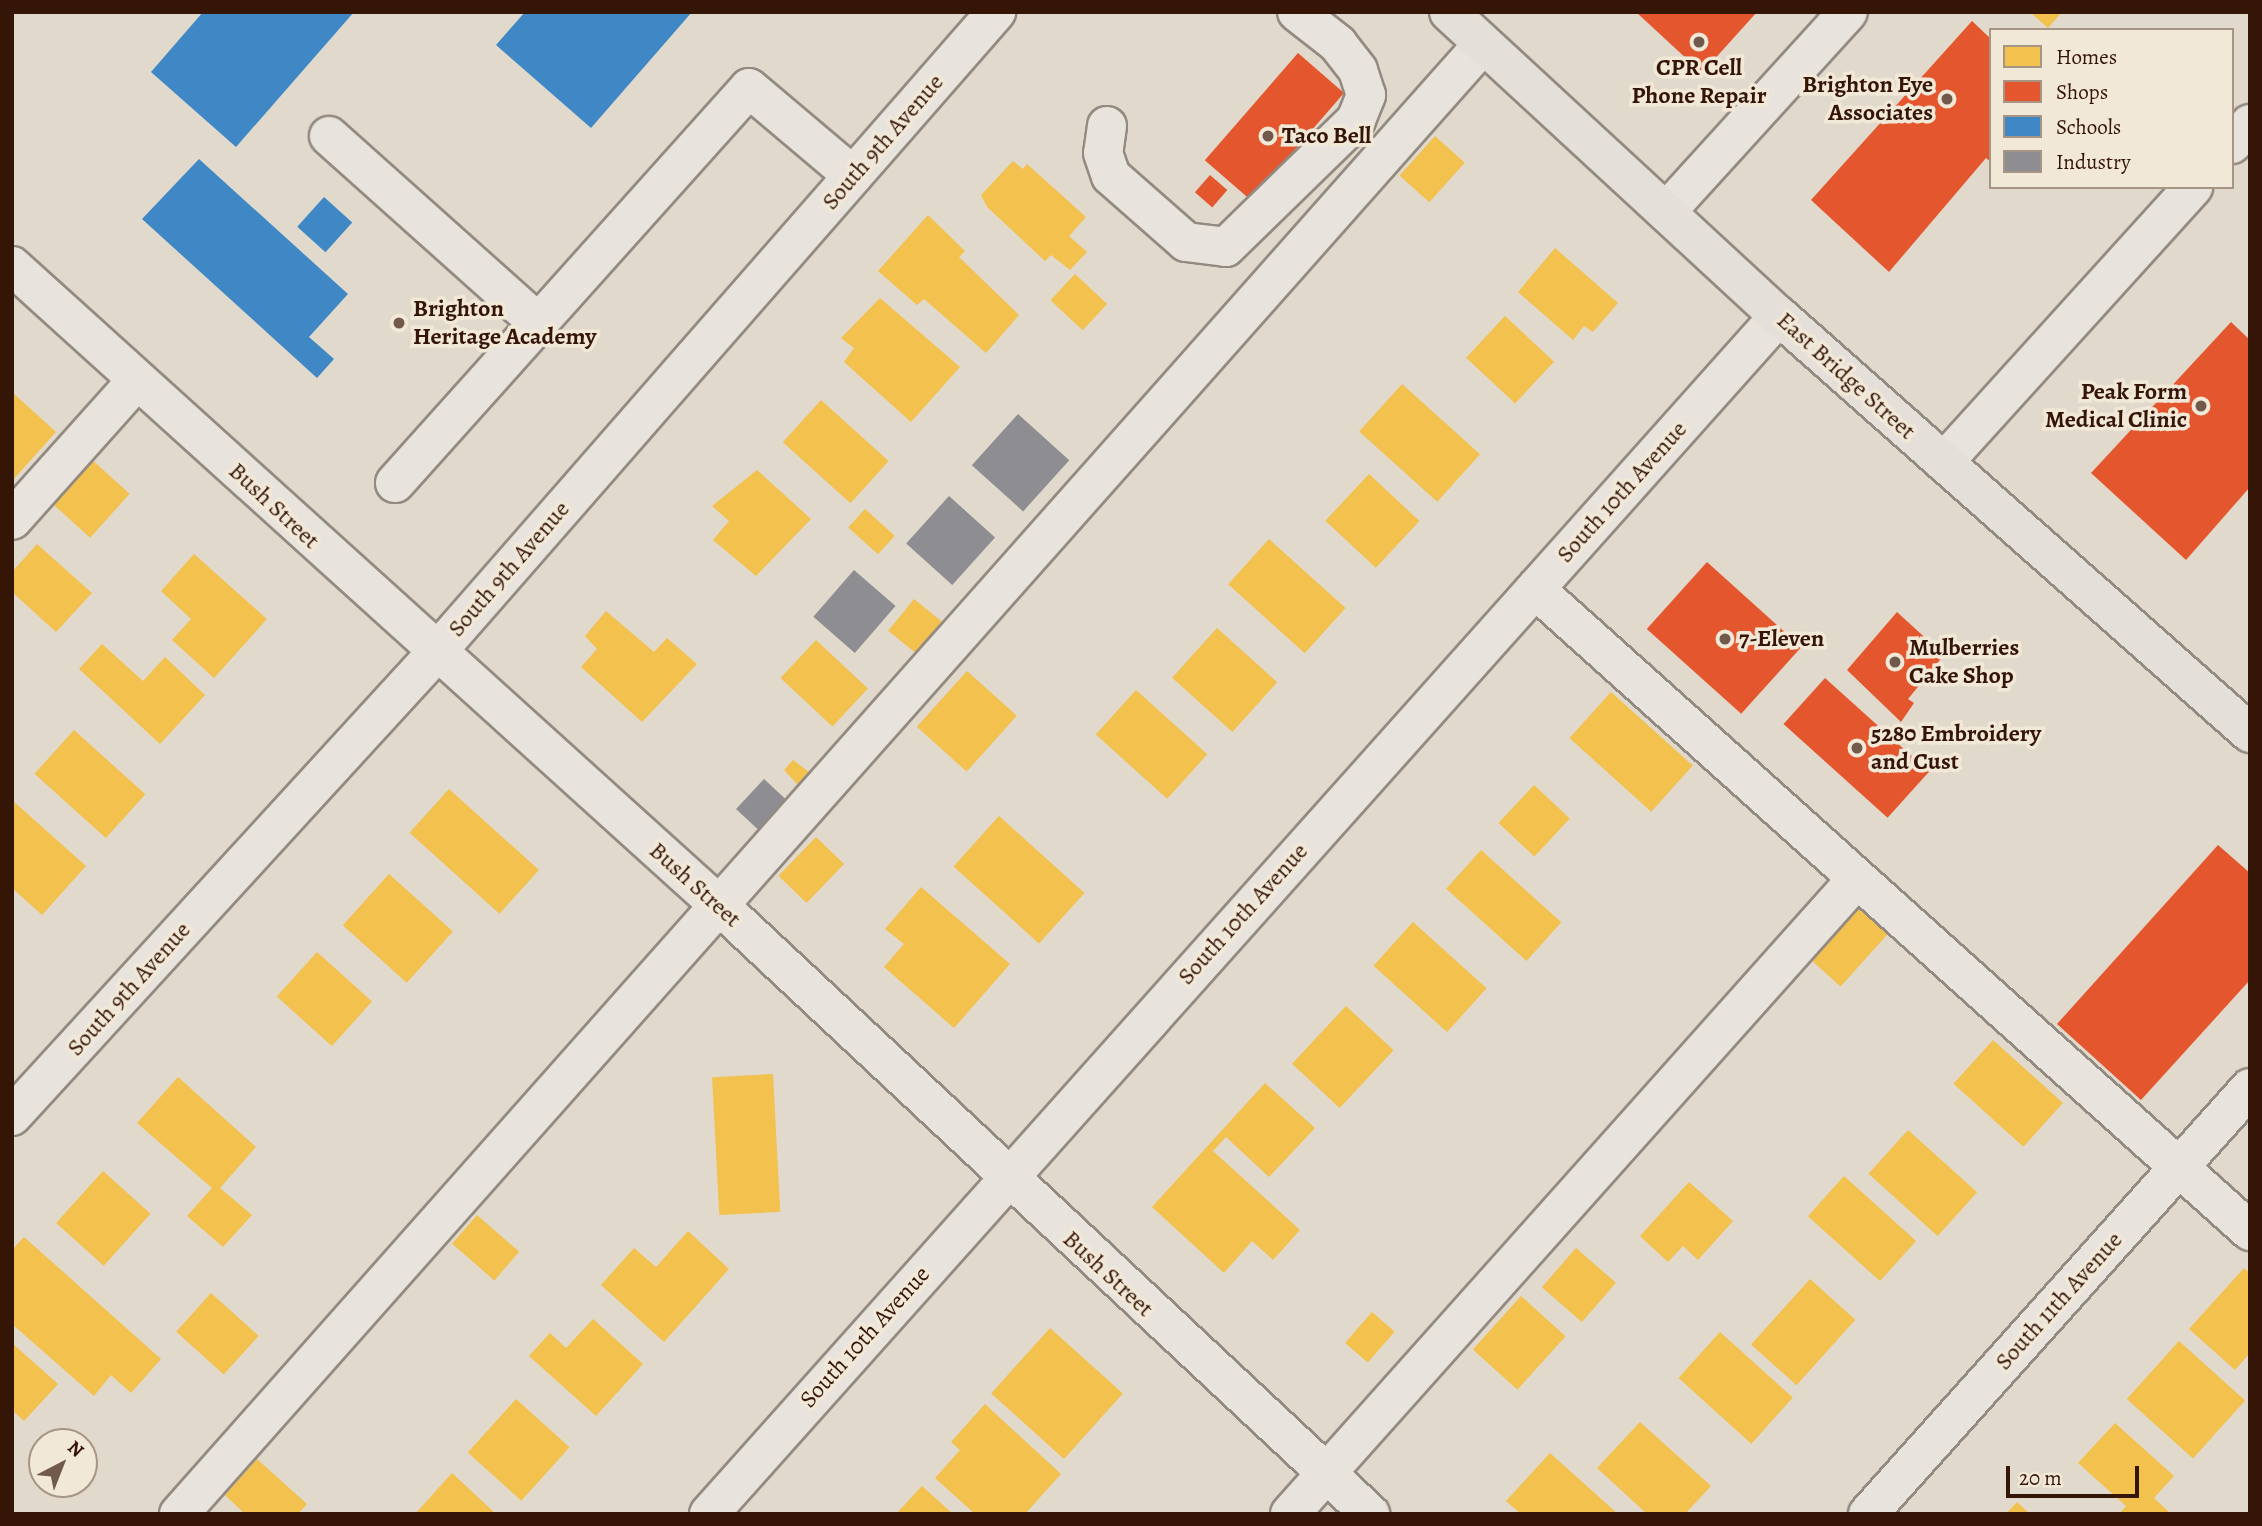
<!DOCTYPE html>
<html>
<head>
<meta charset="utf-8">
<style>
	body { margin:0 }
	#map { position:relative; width:2262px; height:1526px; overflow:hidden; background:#e1d9cb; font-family:Alegreya,serif }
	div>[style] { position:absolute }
	.homes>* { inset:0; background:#f2c14e; transform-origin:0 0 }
	.shops>* { inset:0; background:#e4572e; transform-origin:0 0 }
	.schools>* { inset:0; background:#3f88c5; transform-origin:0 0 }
	.industry>* { inset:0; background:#8d8d92; transform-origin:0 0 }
	.roads { filter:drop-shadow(2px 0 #938a81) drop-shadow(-2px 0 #938a81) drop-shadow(0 2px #938a81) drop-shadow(0 -2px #938a81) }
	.minor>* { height:38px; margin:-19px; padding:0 19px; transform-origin:19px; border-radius:19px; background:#e8e4dd }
	.major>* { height:38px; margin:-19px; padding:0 19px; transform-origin:19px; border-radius:19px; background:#e4dfd8 }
	.dots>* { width:19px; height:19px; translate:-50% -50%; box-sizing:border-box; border:4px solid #f1e8d8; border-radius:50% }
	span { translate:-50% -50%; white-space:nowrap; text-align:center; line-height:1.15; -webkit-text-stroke:7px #f1e8d8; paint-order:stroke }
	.poi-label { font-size:24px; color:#351506; font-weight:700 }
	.right { translate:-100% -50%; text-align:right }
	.left { translate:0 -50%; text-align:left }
	.street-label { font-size:24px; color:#351506 }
	.frame { position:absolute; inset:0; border:14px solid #351506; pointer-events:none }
	.legend { position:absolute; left:1989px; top:28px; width:245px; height:161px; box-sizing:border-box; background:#f1e8d8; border:2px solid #a69484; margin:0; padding:9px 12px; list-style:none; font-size:21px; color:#351506 }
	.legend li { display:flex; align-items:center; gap:14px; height:35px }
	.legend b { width:35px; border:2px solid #a69484 }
	.north { position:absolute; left:28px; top:1428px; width:70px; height:70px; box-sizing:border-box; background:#f1e8d8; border:2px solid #a69484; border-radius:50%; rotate:42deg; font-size:19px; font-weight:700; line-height:28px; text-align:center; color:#351506 }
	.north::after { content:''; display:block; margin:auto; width:24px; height:32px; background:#715a4b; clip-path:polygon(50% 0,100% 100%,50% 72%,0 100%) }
	.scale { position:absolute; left:2006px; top:1466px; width:133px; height:32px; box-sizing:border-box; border:4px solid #351506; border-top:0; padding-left:9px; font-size:21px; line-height:24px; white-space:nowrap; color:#351506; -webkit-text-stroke:5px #f1e8d8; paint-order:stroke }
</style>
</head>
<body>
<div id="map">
	<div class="homes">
		<div style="clip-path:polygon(2030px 12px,2062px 12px,2048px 28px)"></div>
		<div style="left:1435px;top:136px;width:40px;height:53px;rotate:42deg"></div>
		<div style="clip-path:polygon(1013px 161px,1023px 169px,1027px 164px,1086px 217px,1069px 236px,1087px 252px,1070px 270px,1051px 255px,1045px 261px,987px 207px,981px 195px)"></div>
		<div style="clip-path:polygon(928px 215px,965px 251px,959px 257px,1019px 315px,986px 353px,924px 299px,917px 305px,878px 271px)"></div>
		<div style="clip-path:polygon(1555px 248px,1618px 303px,1593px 332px,1584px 326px,1573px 340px,1518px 292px)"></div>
		<div style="left:1075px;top:274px;width:44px;height:36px;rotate:43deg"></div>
		<div style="clip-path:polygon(880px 298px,960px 367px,911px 422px,844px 362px,854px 348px,841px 338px)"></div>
		<div style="left:1505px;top:316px;width:67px;height:57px;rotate:43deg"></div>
		<div style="left:1402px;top:384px;width:105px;height:64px;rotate:42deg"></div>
		<div style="clip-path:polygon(12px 392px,56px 432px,12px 481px)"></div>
		<div style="left:821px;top:400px;width:91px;height:57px;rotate:42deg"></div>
		<div style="left:91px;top:459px;width:52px;height:59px;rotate:42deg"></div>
		<div style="clip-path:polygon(757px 470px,811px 519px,756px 576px,713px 540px,729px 521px,712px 506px)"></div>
		<div style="left:1369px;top:474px;width:69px;height:64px;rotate:43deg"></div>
		<div style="left:865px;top:509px;width:40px;height:25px;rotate:42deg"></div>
		<div style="left:1269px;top:539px;width:103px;height:61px;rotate:42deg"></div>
		<div style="clip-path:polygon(37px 544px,92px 593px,56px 632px,12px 592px,12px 572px)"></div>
		<div style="clip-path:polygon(194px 554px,267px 619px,214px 678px,172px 640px,191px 619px,161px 591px)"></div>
		<div style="left:914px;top:599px;width:38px;height:41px;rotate:39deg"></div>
		<div style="clip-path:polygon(606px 611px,654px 652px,667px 638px,697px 664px,642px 722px,581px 667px,597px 649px,585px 636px)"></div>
		<div style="left:1217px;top:628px;width:81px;height:67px;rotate:42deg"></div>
		<div style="left:816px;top:640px;width:71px;height:52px;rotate:43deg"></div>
		<div style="clip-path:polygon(102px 644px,143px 681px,165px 657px,205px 695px,160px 744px,79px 669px)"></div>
		<div style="left:967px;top:671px;width:67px;height:75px;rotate:42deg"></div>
		<div style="left:1136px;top:690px;width:96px;height:60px;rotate:42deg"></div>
		<div style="left:1611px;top:692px;width:110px;height:62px;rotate:42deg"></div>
		<div style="left:74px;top:730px;width:96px;height:59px;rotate:42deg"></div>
		<div style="clip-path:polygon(793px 760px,809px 772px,798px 785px,784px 770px)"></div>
		<div style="left:1534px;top:785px;width:49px;height:52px;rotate:43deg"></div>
		<div style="left:449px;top:789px;width:121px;height:59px;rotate:42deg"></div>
		<div style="clip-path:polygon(12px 800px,86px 866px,42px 915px,12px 888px)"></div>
		<div style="left:999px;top:816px;width:115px;height:68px;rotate:42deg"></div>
		<div style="left:816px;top:837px;width:39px;height:54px;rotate:44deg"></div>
		<div style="left:1481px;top:850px;width:108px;height:52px;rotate:42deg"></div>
		<div style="left:389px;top:874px;width:86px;height:69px;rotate:42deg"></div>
		<div style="clip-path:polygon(921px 887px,1010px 964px,954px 1028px,884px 967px,904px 944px,885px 929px)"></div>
		<div style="left:1861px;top:904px;width:40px;height:75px;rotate:42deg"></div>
		<div style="left:1413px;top:922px;width:99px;height:59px;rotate:42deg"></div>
		<div style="left:317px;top:952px;width:74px;height:60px;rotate:42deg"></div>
		<div style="left:1346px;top:1006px;width:65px;height:79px;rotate:43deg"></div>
		<div style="left:1993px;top:1040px;width:94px;height:59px;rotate:42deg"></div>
		<div style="left:773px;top:1074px;width:138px;height:61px;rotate:87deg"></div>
		<div style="clip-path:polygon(178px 1077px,256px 1147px,220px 1188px,252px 1215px,223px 1247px,187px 1216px,212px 1188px,137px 1123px)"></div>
		<div style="clip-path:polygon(1265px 1083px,1315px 1128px,1269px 1177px,1226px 1137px,1213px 1151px,1300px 1230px,1273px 1260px,1252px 1241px,1224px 1273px,1152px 1207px)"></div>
		<div style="left:1908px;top:1130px;width:93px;height:59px;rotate:42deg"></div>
		<div style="left:103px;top:1171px;width:64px;height:70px;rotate:42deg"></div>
		<div style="left:1844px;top:1176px;width:97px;height:54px;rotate:42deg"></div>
		<div style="clip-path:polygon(1689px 1182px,1733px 1221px,1698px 1260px,1683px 1246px,1668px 1262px,1640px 1236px)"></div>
		<div style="left:477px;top:1215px;width:56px;height:38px;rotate:41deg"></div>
		<div style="clip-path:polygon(688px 1231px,729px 1269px,664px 1342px,601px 1285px,634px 1248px,656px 1267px)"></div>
		<div style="clip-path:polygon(24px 1237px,161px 1359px,131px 1393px,111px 1375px,94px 1396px,12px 1324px,12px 1250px)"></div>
		<div style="left:1576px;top:1248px;width:53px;height:52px;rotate:41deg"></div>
		<div style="clip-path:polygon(2244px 1268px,2250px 1273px,2250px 1353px,2235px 1370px,2189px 1329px)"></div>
		<div style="left:1810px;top:1279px;width:61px;height:88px;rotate:42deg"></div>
		<div style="left:211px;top:1293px;width:64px;height:52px;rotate:42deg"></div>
		<div style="left:1521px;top:1296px;width:60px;height:72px;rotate:42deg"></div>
		<div style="left:1372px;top:1312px;width:30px;height:41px;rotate:41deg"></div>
		<div style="clip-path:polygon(593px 1319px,643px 1364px,596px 1416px,529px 1356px,550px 1333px,566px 1348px)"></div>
		<div style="left:1050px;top:1328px;width:98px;height:88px;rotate:42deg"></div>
		<div style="left:1720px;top:1332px;width:98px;height:62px;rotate:42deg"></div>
		<div style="left:2179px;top:1341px;width:89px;height:78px;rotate:42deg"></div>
		<div style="clip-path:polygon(12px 1343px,58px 1384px,24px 1421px,12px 1410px)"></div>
		<div style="left:516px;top:1399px;width:72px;height:72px;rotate:42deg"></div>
		<div style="clip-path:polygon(985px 1404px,1061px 1474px,1025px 1514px,975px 1514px,935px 1478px,960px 1450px,951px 1442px)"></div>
		<div style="clip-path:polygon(1640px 1422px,1711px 1486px,1685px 1514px,1647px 1514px,1597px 1468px)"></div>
		<div style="clip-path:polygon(2115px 1423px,2174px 1476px,2154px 1498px,2171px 1514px,2119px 1514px,2126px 1506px,2078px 1463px)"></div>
		<div style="clip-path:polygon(1550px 1453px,1618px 1514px,1521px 1514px,1506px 1501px)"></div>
		<div style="clip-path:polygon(257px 1459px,307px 1504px,298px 1514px,245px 1514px,225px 1495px)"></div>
		<div style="clip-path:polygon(452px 1473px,496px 1514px,415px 1514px)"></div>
		<div style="clip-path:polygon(922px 1486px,953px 1514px,896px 1514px)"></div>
		<div style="clip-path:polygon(2017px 1502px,2030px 1514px,2006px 1514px)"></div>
	</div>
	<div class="shops">
		<div style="clip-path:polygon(1636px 12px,1757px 12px,1702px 73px)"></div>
		<div style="clip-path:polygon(1972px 21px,1991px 39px,1991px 162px,1986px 158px,1889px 272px,1811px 200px)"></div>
		<div style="left:1298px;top:53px;width:61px;height:142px;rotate:41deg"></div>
		<div style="left:1210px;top:175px;width:23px;height:23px;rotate:41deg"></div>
		<div style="clip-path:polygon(2231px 322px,2250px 340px,2250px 487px,2186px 560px,2091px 473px)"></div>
		<div style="left:1707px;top:562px;width:127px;height:90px;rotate:42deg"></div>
		<div style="clip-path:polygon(1897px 612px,1944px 655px,1908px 699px,1914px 703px,1901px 722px,1847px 670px)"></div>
		<div style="left:1825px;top:678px;width:140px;height:62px;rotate:42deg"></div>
		<div style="clip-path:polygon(2218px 845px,2250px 873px,2250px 980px,2141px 1100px,2057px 1024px)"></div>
	</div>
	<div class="schools">
		<div style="clip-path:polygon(203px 12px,354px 12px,236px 147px,151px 72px)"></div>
		<div style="clip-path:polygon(525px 12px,692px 12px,591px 128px,496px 45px)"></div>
		<div style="clip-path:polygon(199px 159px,348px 294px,309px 337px,334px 359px,317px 378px,142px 219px)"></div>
		<div style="left:324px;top:197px;width:38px;height:40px;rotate:42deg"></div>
	</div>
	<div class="industry">
		<div style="left:1018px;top:414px;width:69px;height:69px;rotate:42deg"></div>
		<div style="left:949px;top:496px;width:62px;height:64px;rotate:42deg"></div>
		<div style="left:854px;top:570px;width:55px;height:62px;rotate:41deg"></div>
		<div style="left:764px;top:779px;width:33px;height:41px;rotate:43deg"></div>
	</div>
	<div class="roads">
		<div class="minor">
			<div style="left:1107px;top:126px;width:27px;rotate:98deg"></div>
			<div style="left:1103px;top:153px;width:24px;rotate:71deg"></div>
			<div style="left:1111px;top:176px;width:100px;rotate:41.3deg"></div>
			<div style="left:1186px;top:242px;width:40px;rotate:7.1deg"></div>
			<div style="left:1226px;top:247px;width:182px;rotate:-44.3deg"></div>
			<div style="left:1356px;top:120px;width:27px;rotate:-68deg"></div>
			<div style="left:1366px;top:95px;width:26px;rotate:-108deg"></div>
			<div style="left:1358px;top:70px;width:33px;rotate:-128deg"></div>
			<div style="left:1338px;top:44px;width:52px;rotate:-142deg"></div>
			<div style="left:329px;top:136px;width:279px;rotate:41.8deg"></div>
			<div style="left:2232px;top:144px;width:27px;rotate:-48deg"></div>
			<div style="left:1666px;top:212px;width:270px;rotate:-47.7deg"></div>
			<div style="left:12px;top:266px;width:956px;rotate:42.12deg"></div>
			<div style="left:721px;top:907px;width:889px;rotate:43.08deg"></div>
			<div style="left:1944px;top:462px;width:371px;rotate:-47.8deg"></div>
			<div style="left:395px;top:483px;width:530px;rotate:-48.13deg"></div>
			<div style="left:749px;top:88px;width:136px;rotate:40.2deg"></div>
			<div style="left:12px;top:520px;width:188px;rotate:-48.2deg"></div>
			<div style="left:1535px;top:589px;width:961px;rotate:41.92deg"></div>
			<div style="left:12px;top:1116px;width:626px;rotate:-47.52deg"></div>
			<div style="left:435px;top:654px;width:853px;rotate:-48.85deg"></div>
			<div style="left:179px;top:1514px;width:1965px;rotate:-48.42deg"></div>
			<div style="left:709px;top:1514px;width:1606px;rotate:-48.23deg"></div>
			<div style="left:1290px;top:1514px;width:847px;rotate:-48.25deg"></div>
			<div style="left:1868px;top:1514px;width:572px;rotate:-48.12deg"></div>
		</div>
		<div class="major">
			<div style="left:1449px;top:12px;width:449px;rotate:42.7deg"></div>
			<div style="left:1779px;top:316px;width:629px;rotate:41.52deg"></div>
		</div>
	</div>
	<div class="dots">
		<div style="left:1699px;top:42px;background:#715a4b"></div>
		<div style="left:1947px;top:99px;background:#715a4b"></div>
		<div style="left:1268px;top:136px;background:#715a4b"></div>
		<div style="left:399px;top:323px;background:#715a4b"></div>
		<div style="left:2201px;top:406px;background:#715a4b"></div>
		<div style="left:1725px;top:639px;background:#715a4b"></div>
		<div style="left:1895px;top:662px;background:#715a4b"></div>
		<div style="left:1857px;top:748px;background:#715a4b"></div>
	</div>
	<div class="poi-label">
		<span style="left:1699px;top:82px">CPR Cell<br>Phone Repair</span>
		<span class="right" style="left:1933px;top:99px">Brighton Eye<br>Associates</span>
		<span class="left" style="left:1282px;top:136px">Taco Bell</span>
		<span class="left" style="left:413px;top:323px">Brighton<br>Heritage Academy</span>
		<span class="right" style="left:2187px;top:406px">Peak Form<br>Medical Clinic</span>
		<span class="left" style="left:1739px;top:639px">7-Eleven</span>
		<span class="left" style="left:1909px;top:662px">Mulberries<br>Cake Shop</span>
		<span class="left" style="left:1871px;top:748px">5280 Embroidery<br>and Cust</span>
	</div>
	<div class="street-label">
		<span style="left:883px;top:142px;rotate:-49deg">South 9th Avenue</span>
		<span style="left:1846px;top:376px;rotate:42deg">East Bridge Street</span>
		<span style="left:1622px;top:492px;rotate:-48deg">South 10th Avenue</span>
		<span style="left:274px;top:506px;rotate:43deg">Bush Street</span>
		<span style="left:509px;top:569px;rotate:-49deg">South 9th Avenue</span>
		<span style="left:695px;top:885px;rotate:42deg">Bush Street</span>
		<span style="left:1243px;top:914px;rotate:-48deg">South 10th Avenue</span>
		<span style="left:129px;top:989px;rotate:-48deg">South 9th Avenue</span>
		<span style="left:1108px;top:1274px;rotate:43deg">Bush Street</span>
		<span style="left:2059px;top:1301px;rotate:-48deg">South 11th Avenue</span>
		<span style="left:865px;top:1337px;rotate:-48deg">South 10th Avenue</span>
	</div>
	<div class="frame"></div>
	<ul class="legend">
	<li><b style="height:19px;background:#f2c14e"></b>Homes</li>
	<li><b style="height:19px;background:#e4572e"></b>Shops</li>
	<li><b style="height:19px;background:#3f88c5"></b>Schools</li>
	<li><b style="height:19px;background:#8d8d92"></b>Industry</li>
	</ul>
	<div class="north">N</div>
	<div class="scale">20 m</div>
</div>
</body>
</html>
